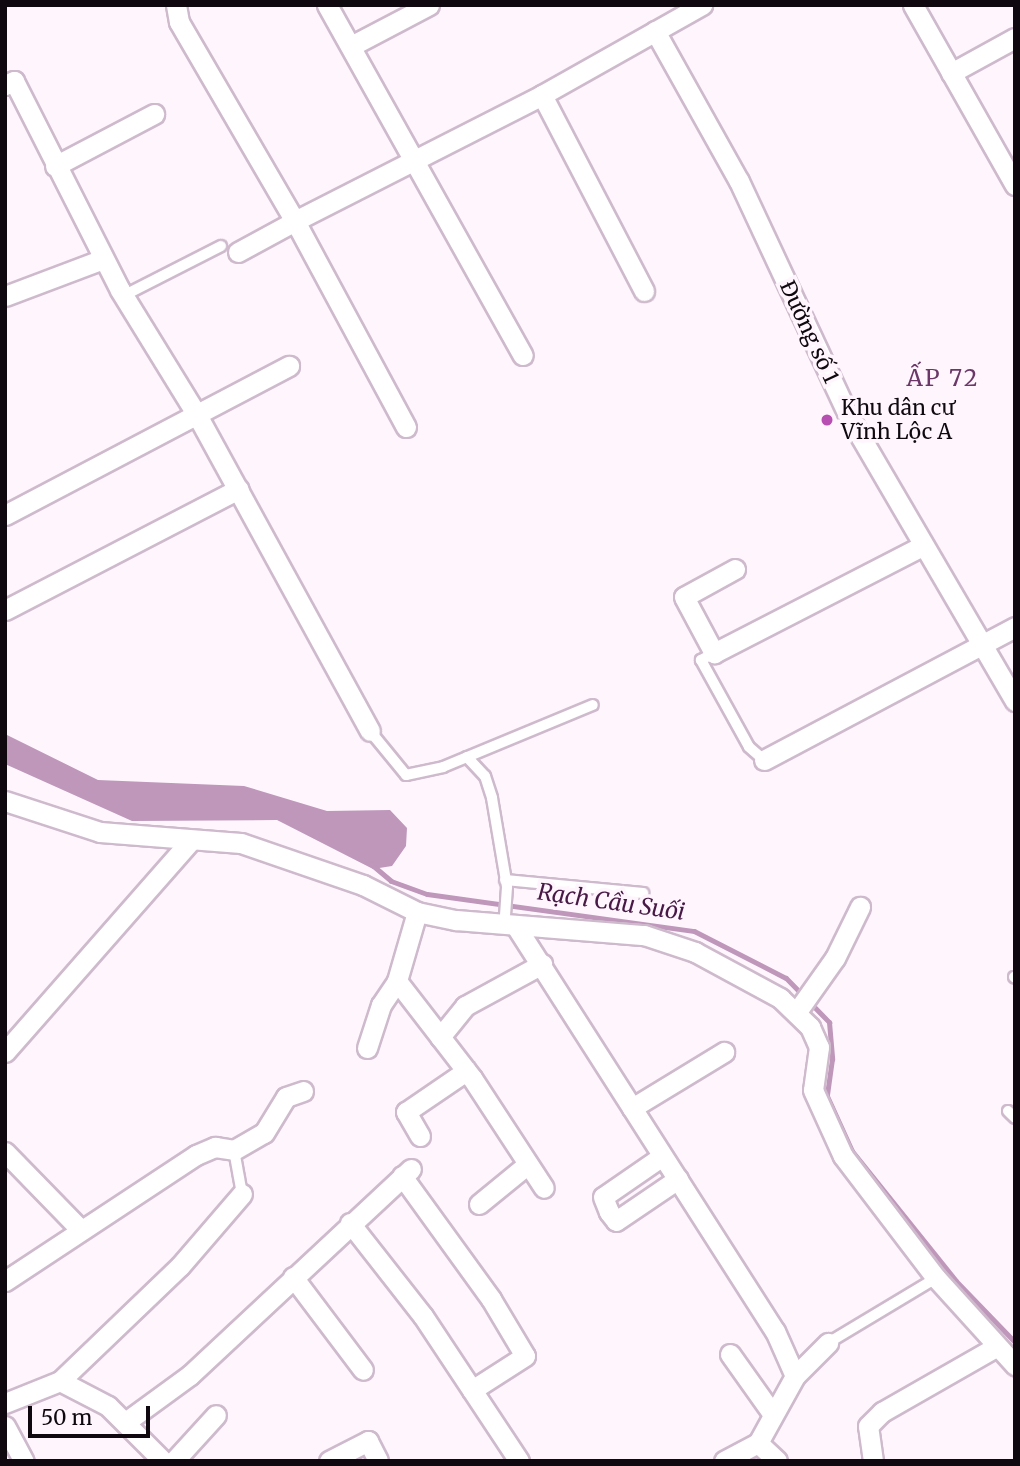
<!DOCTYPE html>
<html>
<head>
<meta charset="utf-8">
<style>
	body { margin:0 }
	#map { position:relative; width:1020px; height:1466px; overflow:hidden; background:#fff6fd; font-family:Merriweather,serif }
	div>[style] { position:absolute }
	.water>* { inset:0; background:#bf97bb }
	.stream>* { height:5px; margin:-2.5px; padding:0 2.5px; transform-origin:2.5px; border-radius:2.5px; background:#bf97bb }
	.roads { filter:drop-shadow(2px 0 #cebacc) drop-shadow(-2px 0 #cebacc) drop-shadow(0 2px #cebacc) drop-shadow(0 -2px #cebacc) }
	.service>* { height:10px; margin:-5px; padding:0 5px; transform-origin:5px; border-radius:5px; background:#fff }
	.minor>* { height:19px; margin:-9.5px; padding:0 9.5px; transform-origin:9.5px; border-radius:9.5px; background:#fff }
	.dots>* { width:19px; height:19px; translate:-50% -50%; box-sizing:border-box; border:4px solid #fff6fd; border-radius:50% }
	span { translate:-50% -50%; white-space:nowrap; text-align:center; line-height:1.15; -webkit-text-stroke:7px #fff6fd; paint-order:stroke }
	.street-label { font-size:21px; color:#0f090f }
	.poi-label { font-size:21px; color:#0f090f }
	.left { translate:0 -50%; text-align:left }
	.neighbourhood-label { font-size:23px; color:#6b3768; letter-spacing:2px }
	.water-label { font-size:23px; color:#481846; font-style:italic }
	.frame { position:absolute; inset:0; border:7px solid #0f090f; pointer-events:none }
	.scale { position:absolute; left:28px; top:1406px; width:122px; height:32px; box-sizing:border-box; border:4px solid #0f090f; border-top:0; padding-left:9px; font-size:21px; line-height:24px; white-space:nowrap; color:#0f090f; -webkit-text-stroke:5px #fff6fd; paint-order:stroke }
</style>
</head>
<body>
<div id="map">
	<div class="water">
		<div style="clip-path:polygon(5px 734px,98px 780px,244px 786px,327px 811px,390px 810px,407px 828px,406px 846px,392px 866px,373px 869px,277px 820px,132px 821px,5px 764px)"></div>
	</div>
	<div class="stream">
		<div style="left:371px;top:864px;width:26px;rotate:40deg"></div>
		<div style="left:391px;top:881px;width:38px;rotate:20deg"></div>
		<div style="left:427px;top:894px;width:270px;rotate:7.9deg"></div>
		<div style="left:694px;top:931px;width:103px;rotate:27.1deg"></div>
		<div style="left:786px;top:978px;width:62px;rotate:45.7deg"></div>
		<div style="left:829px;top:1022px;width:37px;rotate:85deg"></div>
		<div style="left:832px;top:1059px;width:37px;rotate:98deg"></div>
		<div style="left:827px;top:1096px;width:60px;rotate:65.6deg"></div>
		<div style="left:852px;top:1151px;width:166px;rotate:51.3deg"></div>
		<div style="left:956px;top:1281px;width:85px;rotate:46deg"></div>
	</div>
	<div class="roads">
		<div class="service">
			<div style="left:123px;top:296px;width:110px;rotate:-27deg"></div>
			<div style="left:714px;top:653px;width:15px;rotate:152deg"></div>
			<div style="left:701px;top:660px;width:99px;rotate:61.1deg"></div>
			<div style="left:749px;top:747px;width:20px;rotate:41deg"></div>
			<div style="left:370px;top:731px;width:57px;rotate:50.7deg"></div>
			<div style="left:406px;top:775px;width:38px;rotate:-12deg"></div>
			<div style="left:443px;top:767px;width:162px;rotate:-22.5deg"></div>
			<div style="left:467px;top:757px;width:26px;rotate:47deg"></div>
			<div style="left:485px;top:776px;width:23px;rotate:72deg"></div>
			<div style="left:492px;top:798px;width:90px;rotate:80.4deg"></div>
			<div style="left:507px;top:887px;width:39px;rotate:94deg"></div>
			<div style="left:505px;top:880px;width:139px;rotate:5.4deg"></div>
			<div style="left:1014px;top:977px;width:1px;rotate:45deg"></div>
			<div style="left:1008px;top:1111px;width:10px;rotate:45deg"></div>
			<div style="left:234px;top:1150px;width:45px;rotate:79.7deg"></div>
			<div style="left:828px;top:1343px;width:126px;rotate:-31deg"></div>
		</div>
		<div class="minor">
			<div style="left:176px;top:5px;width:17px;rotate:80deg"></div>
			<div style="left:179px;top:22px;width:230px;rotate:59.8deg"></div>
			<div style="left:295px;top:221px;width:277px;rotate:-27deg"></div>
			<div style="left:542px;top:95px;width:184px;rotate:-29.4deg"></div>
			<div style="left:327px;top:5px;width:401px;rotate:60.8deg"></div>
			<div style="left:913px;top:5px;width:207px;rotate:60.5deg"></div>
			<div style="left:655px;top:31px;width:172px;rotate:60.8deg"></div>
			<div style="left:739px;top:181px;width:260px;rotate:65deg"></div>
			<div style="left:849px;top:417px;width:329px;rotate:59.7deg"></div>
			<div style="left:351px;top:46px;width:88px;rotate:-27.7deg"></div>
			<div style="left:951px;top:73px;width:73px;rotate:-28.7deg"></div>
			<div style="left:5px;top:85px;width:10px;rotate:-24deg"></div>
			<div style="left:14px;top:81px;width:234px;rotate:63.1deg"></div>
			<div style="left:120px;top:290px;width:147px;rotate:58.4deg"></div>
			<div style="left:197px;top:415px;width:360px;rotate:61.3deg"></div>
			<div style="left:542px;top:95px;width:221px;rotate:62.5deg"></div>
			<div style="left:55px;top:166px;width:112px;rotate:-27.7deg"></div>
			<div style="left:238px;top:252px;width:65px;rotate:-28.5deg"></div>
			<div style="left:295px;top:221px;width:234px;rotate:61.7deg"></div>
			<div style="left:5px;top:296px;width:105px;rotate:-20.7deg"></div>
			<div style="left:5px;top:515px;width:321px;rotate:-27.7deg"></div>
			<div style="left:735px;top:569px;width:58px;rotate:151.2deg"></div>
			<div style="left:684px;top:597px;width:64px;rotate:61.8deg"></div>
			<div style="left:714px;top:653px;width:234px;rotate:-27.2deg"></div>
			<div style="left:5px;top:610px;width:263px;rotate:-27.4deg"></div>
			<div style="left:764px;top:760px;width:284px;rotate:-27.9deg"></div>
			<div style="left:5px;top:801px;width:100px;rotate:18.1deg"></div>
			<div style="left:100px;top:832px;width:141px;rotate:4.5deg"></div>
			<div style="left:241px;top:843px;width:129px;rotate:19deg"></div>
			<div style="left:363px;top:885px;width:60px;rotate:26.6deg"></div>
			<div style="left:417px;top:912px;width:40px;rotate:12deg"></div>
			<div style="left:456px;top:920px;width:189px;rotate:4.6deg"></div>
			<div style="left:644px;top:935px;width:54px;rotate:18.4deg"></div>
			<div style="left:695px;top:952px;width:97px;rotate:28.4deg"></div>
			<div style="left:780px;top:998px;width:42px;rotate:44deg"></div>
			<div style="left:810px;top:1027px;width:22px;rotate:66deg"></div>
			<div style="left:819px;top:1047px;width:43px;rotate:97.9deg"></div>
			<div style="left:813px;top:1090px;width:72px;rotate:65.6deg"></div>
			<div style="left:843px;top:1156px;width:153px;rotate:52.7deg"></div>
			<div style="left:936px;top:1278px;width:118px;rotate:47.8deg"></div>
			<div style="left:417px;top:912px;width:72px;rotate:106.2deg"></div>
			<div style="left:397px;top:981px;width:123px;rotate:52.3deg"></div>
			<div style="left:472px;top:1078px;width:131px;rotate:56.8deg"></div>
			<div style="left:517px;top:928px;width:479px;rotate:57.4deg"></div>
			<div style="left:775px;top:1331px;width:49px;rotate:66deg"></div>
			<div style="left:796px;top:1013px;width:67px;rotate:-54.7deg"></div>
			<div style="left:835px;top:958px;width:57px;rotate:-63.9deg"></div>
			<div style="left:440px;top:1037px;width:40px;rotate:-51deg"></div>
			<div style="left:465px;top:1006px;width:88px;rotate:-28.6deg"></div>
			<div style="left:367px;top:1048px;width:45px;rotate:-72deg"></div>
			<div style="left:381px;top:1005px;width:29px;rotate:-56deg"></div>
			<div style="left:5px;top:1052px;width:282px;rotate:-48.7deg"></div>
			<div style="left:632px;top:1108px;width:108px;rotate:-31.3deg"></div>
			<div style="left:420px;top:1136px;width:28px;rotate:-120deg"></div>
			<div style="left:406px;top:1112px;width:73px;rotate:-34.3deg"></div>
			<div style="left:5px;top:1152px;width:107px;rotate:45.8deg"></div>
			<div style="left:661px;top:1157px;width:70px;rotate:145.4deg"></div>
			<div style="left:603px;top:1197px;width:16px;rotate:68deg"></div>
			<div style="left:609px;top:1212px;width:11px;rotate:52deg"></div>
			<div style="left:616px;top:1221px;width:75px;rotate:-34.1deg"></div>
			<div style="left:402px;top:1176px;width:152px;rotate:54.1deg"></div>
			<div style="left:491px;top:1299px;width:66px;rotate:59.2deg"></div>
			<div style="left:525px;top:1356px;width:63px;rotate:147.3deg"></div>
			<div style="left:479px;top:1204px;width:63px;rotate:-39.2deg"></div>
			<div style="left:350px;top:1223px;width:118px;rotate:51.9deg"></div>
			<div style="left:423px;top:1316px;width:174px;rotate:56.5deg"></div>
			<div style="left:293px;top:1277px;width:116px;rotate:53deg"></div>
			<div style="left:5px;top:1281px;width:229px;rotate:-33.4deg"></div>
			<div style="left:196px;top:1155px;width:21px;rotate:-23deg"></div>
			<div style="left:215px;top:1147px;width:19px;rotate:9deg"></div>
			<div style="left:234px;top:1150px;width:34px;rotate:-30deg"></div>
			<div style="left:264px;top:1133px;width:42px;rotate:-58.6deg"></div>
			<div style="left:286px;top:1097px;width:18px;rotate:-19deg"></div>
			<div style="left:730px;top:1354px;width:72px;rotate:54.6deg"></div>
			<div style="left:60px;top:1381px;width:166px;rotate:-43.8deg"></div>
			<div style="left:180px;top:1266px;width:95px;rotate:-49.3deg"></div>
			<div style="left:5px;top:1403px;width:59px;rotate:-21.8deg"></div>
			<div style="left:60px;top:1381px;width:54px;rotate:27.5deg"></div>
			<div style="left:108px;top:1406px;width:78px;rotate:45deg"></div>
			<div style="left:127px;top:1421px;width:78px;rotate:-36.1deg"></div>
			<div style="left:190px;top:1375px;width:302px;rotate:-43deg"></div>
			<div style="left:5px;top:1426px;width:40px;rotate:62deg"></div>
			<div style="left:758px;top:1443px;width:77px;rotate:-61.1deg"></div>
			<div style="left:795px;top:1376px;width:47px;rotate:-45deg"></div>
			<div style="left:174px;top:1461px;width:62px;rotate:-47.6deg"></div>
			<div style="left:329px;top:1461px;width:44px;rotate:-27.1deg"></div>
			<div style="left:368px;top:1441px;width:22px;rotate:63deg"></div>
			<div style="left:724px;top:1461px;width:38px;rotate:-28deg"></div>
			<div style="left:758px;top:1443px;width:26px;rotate:43deg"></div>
			<div style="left:873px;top:1461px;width:35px;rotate:-98deg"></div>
			<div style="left:868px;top:1426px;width:20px;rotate:-45deg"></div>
			<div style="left:882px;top:1412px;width:131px;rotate:-29.7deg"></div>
		</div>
	</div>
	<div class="dots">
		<div style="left:827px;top:420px;background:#b74fb2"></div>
	</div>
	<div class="street-label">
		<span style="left:809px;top:332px;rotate:65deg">Đường số 1</span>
	</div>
	<div class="poi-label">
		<span class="left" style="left:841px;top:420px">Khu dân cư<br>Vĩnh Lộc A</span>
	</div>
	<div class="neighbourhood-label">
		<span style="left:943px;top:378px">ẤP 72</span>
	</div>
	<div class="water-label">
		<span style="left:611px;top:902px;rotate:8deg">Rạch Cầu Suối</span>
	</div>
	<div class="frame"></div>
	<div class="scale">50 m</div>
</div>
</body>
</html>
